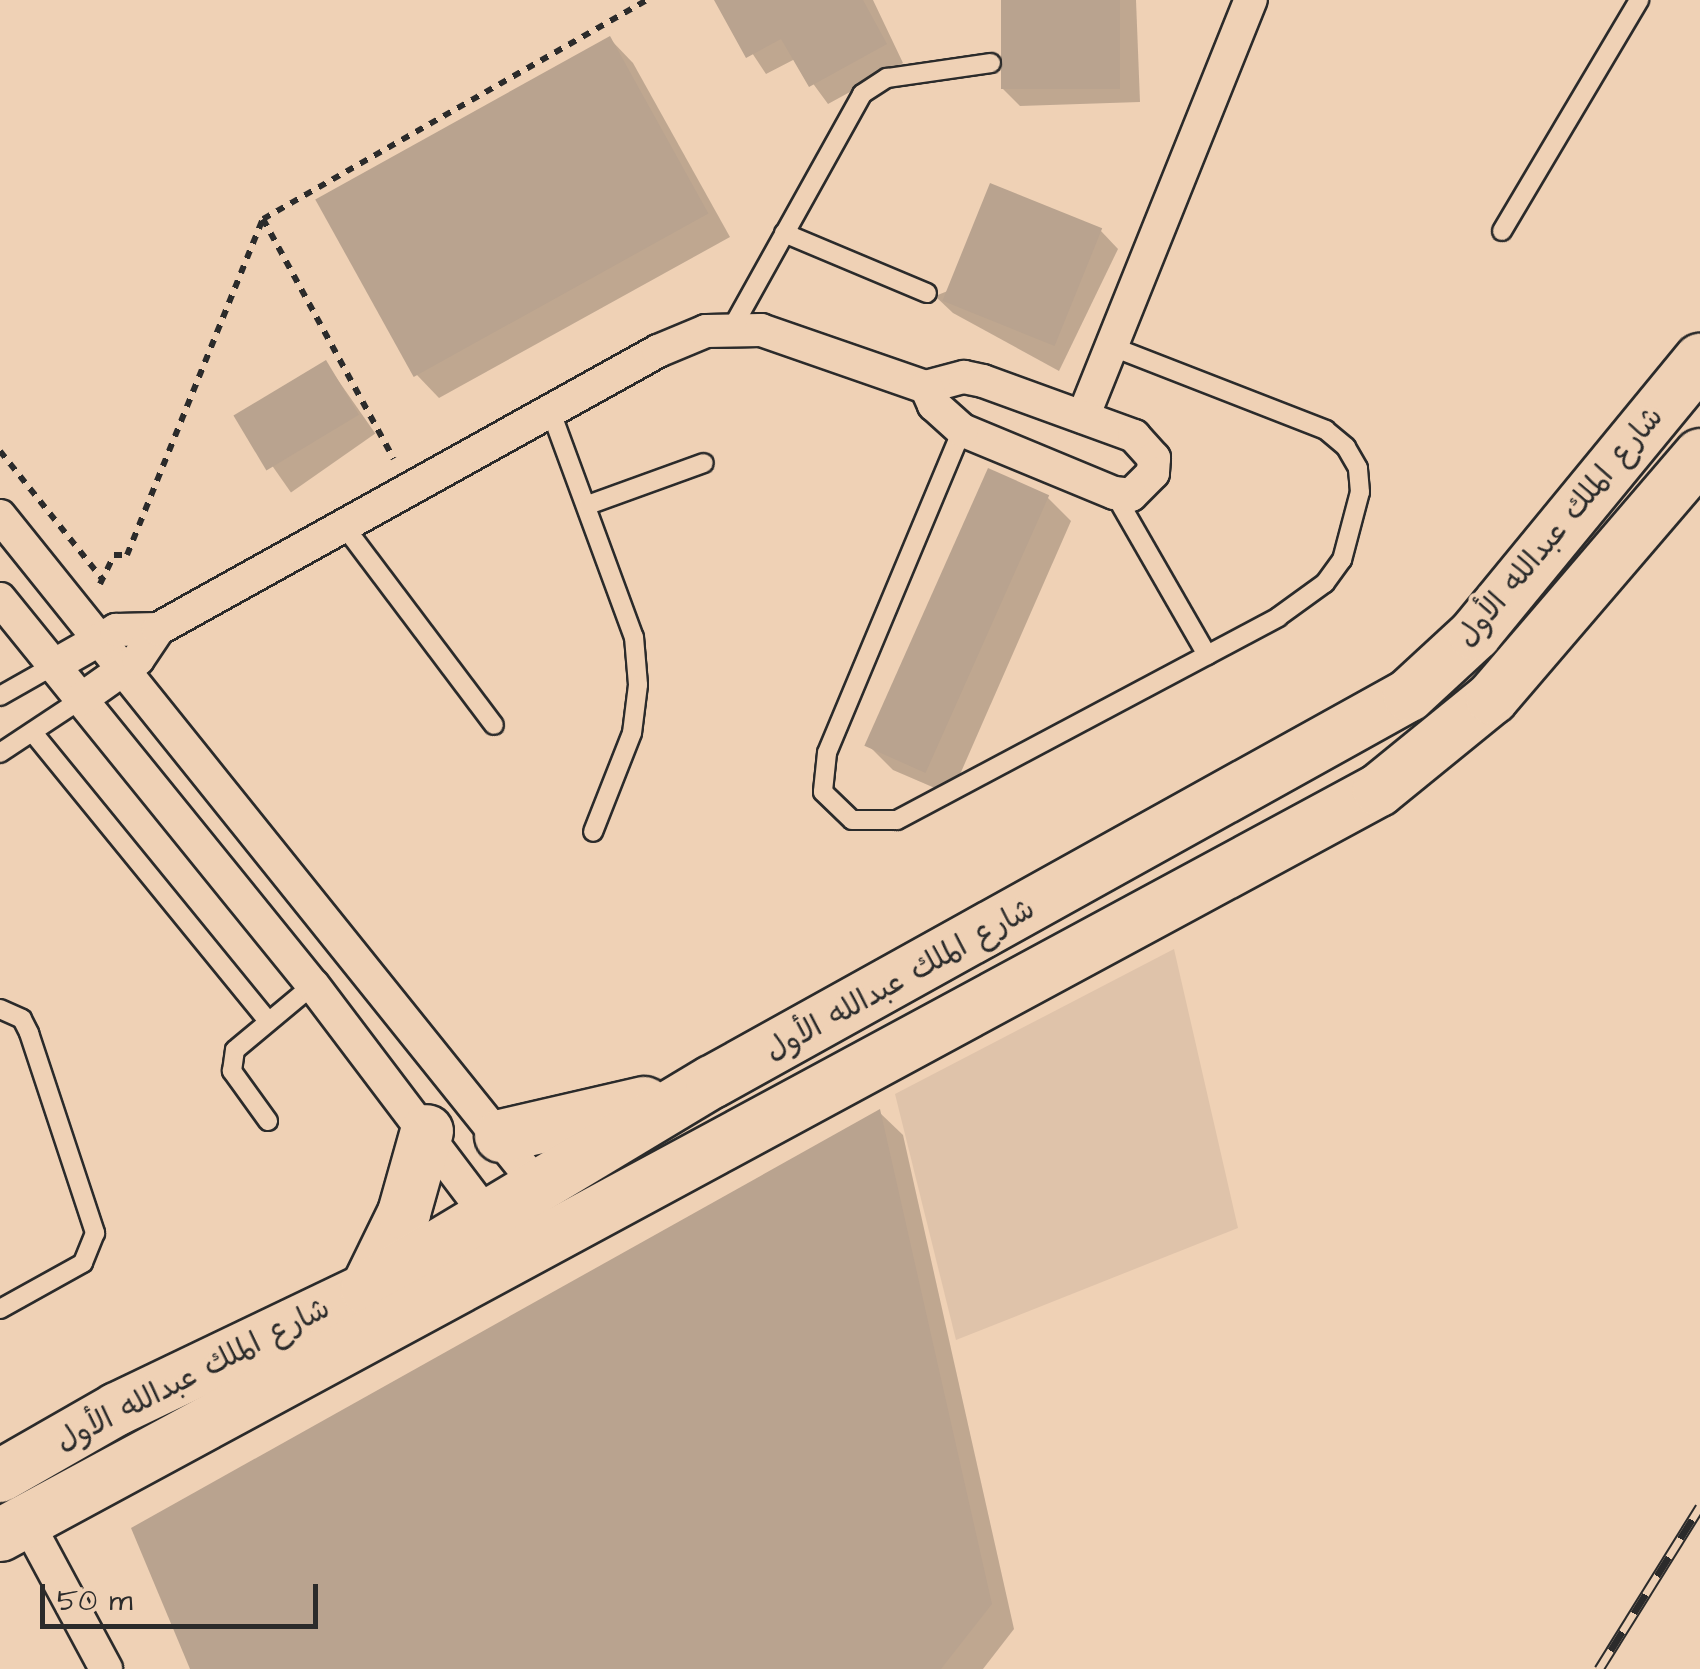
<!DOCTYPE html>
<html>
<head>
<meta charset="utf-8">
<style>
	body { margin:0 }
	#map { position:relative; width:1700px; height:1669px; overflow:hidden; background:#efd1b5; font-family:"Architects Daughter","Playpen Sans Arabic",sans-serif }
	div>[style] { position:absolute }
	.built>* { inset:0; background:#dfc3aa }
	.shadow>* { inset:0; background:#0003; transform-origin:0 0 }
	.building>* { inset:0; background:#b9a38f; transform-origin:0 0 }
	.path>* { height:6px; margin-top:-3px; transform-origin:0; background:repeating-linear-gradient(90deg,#2b2b2b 0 8px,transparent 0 16px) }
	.roads { filter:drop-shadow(2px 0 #2b2b2b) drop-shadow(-2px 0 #2b2b2b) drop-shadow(0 2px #2b2b2b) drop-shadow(0 -2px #2b2b2b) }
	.lane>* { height:18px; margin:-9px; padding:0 9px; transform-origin:9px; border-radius:9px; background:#efd1b5 }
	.street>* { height:32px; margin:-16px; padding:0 16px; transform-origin:16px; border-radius:16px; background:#efd1b5 }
	.primary>* { height:52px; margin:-26px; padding:0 26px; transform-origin:26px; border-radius:26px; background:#efd1b5 }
	.rail>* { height:11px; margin-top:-5.5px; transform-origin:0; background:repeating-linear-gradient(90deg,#efd1b5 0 22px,#2b2b2b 0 44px); box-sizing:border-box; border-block:2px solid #2b2b2b }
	span { translate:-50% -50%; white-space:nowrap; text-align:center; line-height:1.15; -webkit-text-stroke:8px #efd1b5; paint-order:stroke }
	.street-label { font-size:30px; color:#2b2b2b }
	.scale { position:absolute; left:40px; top:1584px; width:278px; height:45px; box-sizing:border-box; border:5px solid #2b2b2b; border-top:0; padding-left:12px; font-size:30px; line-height:35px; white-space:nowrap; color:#2b2b2b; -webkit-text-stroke:8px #efd1b5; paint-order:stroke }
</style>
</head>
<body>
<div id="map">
	<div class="built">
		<div style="clip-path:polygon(1174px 949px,1238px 1228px,956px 1340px,895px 1094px)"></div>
	</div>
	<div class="shadow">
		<div style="clip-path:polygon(717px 0,873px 0,903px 63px,828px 104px,795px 59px,766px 74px)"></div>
		<div style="clip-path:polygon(1003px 0,1136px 0,1140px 102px,1020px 106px,1002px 88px)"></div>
		<div style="clip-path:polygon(610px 39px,633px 63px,730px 237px,439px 398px,416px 374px)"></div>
		<div style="clip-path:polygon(1101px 231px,1118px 249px,1059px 371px,953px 313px,935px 296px)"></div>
		<div style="left:326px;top:363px;width:86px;height:103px;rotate:55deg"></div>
		<div style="clip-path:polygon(1047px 497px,1071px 521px,951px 795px,893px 770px,869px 746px)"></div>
		<div style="clip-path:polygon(879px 1112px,903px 1135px,1014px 1629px,983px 1669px,193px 1669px)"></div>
	</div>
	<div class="building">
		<div style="clip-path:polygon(714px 0,863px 0,887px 44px,809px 87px,781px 39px,746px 58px)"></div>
		<div style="left:1001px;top:0;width:119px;height:89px"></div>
		<div style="left:610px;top:36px;width:203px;height:337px;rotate:61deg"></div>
		<div style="left:990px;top:183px;width:121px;height:127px;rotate:22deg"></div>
		<div style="left:326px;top:360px;width:64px;height:108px;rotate:59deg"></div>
		<div style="left:988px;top:468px;width:67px;height:304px;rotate:24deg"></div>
		<div style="clip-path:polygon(880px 1109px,992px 1604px,941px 1669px,190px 1669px,131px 1528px)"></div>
	</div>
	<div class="path">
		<div style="left:263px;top:219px;width:273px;rotate:61.4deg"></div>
		<div style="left:0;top:451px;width:164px;rotate:51.4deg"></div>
		<div style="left:100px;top:584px;width:32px;rotate:-64deg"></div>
		<div style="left:114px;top:555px;width:13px"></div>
		<div style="left:127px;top:555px;width:362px;rotate:-68deg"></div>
		<div style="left:263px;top:219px;width:442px;rotate:-29.7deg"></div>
	</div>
	<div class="roads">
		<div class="lane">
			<div style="left:1502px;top:231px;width:269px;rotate:-59.3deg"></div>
			<div style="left:784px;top:233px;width:155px;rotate:22.8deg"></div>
			<div style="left:732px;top:328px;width:268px;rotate:-60.9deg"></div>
			<div style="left:862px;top:94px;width:30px;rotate:-33deg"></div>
			<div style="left:887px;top:78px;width:105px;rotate:-8.2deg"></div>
			<div style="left:551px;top:412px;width:240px;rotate:69.8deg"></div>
			<div style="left:634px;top:637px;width:48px;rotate:85.2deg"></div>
			<div style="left:638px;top:685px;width:48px;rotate:97.1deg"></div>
			<div style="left:632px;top:733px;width:106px;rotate:111.5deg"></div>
			<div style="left:962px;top:430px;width:350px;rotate:112.7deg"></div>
			<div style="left:827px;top:753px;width:39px;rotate:96deg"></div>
			<div style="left:823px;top:792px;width:40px;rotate:44deg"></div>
			<div style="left:852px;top:820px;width:45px"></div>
			<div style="left:897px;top:820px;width:432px;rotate:-28deg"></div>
			<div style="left:1278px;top:617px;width:58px;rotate:-35.9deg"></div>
			<div style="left:1325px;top:583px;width:29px;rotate:-54deg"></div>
			<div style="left:1342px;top:560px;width:70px;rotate:-75.2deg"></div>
			<div style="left:1360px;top:492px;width:24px;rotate:-95deg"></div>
			<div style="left:1358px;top:468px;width:24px;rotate:-120deg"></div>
			<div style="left:1346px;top:447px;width:26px;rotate:-140deg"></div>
			<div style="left:1326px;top:430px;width:229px;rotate:-158.7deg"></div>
			<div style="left:1114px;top:493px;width:187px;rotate:60.1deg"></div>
			<div style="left:588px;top:505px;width:123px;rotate:-19.9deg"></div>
			<div style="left:344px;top:526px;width:249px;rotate:53deg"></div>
			<div style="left:0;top:696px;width:61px;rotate:-29.5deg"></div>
			<div style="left:34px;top:734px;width:370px;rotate:50.8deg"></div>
			<div style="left:0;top:753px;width:96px;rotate:-33.5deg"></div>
			<div style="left:0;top:1009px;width:24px;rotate:24deg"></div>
			<div style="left:22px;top:1019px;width:16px;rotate:63deg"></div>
			<div style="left:29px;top:1033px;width:211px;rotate:71.7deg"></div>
			<div style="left:95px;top:1233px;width:32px;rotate:112deg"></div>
			<div style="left:83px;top:1263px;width:95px;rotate:151deg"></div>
			<div style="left:268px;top:1121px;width:62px;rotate:-125.8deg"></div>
			<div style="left:232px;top:1071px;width:21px;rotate:-82deg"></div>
			<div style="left:235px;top:1050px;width:102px;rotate:-39.8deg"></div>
		</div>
		<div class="street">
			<div style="left:1083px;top:417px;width:450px;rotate:-68.1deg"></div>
			<div style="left:0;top:516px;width:859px;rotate:51.24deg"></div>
			<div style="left:0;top:599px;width:497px;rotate:51deg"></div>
			<div style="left:313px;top:985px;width:290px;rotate:52.9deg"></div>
			<div style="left:53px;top:666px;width:73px;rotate:-29.7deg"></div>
			<div style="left:116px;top:630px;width:42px;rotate:-1.4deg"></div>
			<div style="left:80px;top:700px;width:71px;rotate:-35.3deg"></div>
			<div style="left:138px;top:659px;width:36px;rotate:-56deg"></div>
			<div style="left:158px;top:629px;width:572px;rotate:-29.07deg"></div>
			<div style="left:658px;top:351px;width:52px;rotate:-22.6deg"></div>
			<div style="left:706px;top:331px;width:55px;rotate:-1deg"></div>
			<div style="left:761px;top:330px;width:175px;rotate:19.1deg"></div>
			<div style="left:926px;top:387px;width:39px;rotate:-15deg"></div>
			<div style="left:964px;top:377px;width:19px;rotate:12deg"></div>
			<div style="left:983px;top:381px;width:161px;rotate:20deg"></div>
			<div style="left:1134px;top:436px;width:30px;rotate:48deg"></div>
			<div style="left:1154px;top:458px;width:15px;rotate:94deg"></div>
			<div style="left:1153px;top:473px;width:31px;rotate:135deg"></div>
			<div style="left:1131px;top:495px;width:17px;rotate:-173deg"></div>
			<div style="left:1114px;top:493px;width:165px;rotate:-157.5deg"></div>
			<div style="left:962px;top:430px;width:38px;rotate:-138deg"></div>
			<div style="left:934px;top:405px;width:20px;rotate:-114deg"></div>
			<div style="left:27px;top:1522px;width:167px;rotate:61.7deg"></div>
		</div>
		<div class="primary">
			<div style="left:501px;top:1136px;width:147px;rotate:-13deg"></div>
			<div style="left:367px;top:1289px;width:85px;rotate:-64deg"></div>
			<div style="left:404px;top:1213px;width:85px;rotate:-74.3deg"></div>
			<div style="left:0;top:1476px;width:135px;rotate:-29.8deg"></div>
			<div style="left:117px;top:1409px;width:277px;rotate:-25.6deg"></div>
			<div style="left:367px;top:1289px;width:402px;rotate:-31deg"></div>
			<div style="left:712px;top:1082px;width:797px;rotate:-29.04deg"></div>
			<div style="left:1409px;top:695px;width:90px;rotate:-42.7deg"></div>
			<div style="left:1475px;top:634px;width:355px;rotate:-50.6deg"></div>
			<div style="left:0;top:1535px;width:1567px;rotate:-28.38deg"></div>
			<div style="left:1379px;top:790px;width:146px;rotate:-39.2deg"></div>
			<div style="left:1492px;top:698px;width:320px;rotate:-49.4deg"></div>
		</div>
	</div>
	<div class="rail">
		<div style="left:1599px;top:1669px;width:191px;rotate:-58.1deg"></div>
	</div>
	<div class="street-label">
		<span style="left:1560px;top:527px;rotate:-50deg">شارع الملك عبدالله الأول</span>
		<span style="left:900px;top:980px;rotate:-29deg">شارع الملك عبدالله الأول</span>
		<span style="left:193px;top:1375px;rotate:-27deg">شارع الملك عبدالله الأول</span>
	</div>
	<div class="scale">50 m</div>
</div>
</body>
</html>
